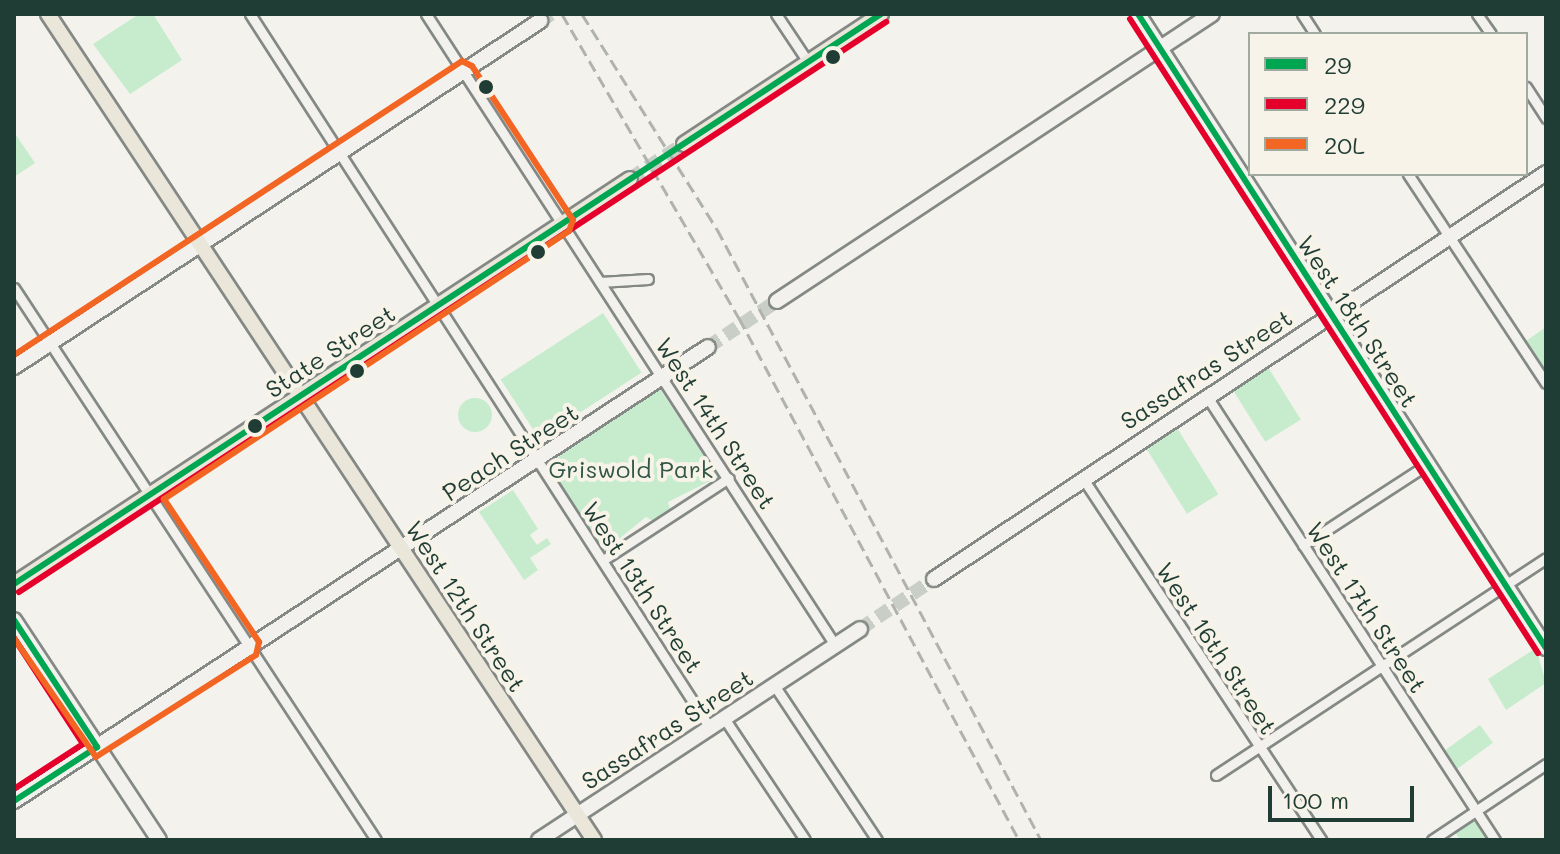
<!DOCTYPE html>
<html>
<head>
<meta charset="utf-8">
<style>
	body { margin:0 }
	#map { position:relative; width:1560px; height:854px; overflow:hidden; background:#f4f2ec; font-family:Mali,sans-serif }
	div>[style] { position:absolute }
	.green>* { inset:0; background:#c6eccd; transform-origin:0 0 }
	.round { border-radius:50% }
	.secondary-tunnel>* { height:14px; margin-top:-7px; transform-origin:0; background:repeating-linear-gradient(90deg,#c9cec7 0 14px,transparent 0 21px) }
	.primary-tunnel>* { height:14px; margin-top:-7px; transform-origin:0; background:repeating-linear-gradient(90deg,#c9cec7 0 14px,transparent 0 21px) }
	.roads { filter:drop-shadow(2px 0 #848985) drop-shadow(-2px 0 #848985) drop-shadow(0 2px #848985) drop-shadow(0 -2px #848985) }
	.street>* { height:9px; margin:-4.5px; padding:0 4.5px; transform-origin:4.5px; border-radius:4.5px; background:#f2f1ed }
	.secondary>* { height:14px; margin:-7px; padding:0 7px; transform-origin:7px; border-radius:7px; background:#f2f1ed }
	.primary>* { height:14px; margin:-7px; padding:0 7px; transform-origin:7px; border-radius:7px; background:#eae6da }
	.rail>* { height:3px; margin-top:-1.5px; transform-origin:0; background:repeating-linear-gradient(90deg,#b0b2ae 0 12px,transparent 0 18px) }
	.bus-1>* { height:6px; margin:-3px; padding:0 3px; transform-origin:3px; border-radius:3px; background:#00a651 }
	.bus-2>* { height:6px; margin:-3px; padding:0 3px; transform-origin:3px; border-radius:3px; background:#e4002b }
	.bus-3>* { height:6px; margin:-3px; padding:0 3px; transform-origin:3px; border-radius:3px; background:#f26522 }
	.dots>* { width:22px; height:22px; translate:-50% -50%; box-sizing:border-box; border:4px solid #f7f3e8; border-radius:50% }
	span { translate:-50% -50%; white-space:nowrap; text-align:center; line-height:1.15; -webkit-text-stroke:8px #f7f3e8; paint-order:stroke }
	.street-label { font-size:24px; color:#1f3d34 }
	.park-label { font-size:24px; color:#325747 }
	.frame { position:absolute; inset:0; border:16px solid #1f3d34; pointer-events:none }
	.legend { position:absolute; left:1248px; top:32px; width:280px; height:144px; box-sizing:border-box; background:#f7f3e8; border:2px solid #a1aaa0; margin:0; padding:10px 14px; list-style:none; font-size:24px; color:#1f3d34 }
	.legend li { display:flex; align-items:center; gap:16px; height:40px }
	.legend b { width:40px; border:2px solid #a1aaa0 }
	.scale { position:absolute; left:1268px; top:786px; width:146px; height:36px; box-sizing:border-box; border:4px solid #1f3d34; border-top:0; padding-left:10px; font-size:24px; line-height:28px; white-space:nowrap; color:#1f3d34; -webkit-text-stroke:6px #f7f3e8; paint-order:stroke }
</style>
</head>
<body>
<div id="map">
	<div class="green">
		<div style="clip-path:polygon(139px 14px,153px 14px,182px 60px,130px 94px,93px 44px)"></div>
		<div style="clip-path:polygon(14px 132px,35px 163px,14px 177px)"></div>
		<div style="left:603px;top:313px;width:71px;height:122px;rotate:57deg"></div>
		<div style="clip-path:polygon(1546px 327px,1546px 371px,1526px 341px)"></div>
		<div style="left:1268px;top:367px;width:62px;height:42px;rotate:58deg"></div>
		<div style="clip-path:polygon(660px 389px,718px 477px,668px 502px,670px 509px,653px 521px,646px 517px,604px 551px,546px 465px)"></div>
		<div class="round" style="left:458px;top:398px;width:34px;height:34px"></div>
		<div style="left:1177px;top:428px;width:78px;height:37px;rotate:58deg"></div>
		<div style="clip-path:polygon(513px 490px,538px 529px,530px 535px,537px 545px,547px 538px,551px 544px,530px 558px,538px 570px,524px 580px,479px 512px)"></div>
		<div style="clip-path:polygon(1536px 648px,1546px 683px,1506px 710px,1488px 679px)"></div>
		<div style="left:1480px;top:725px;width:22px;height:44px;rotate:54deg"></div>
		<div style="clip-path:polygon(1473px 817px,1488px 840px,1460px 840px,1454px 830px)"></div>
	</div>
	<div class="secondary-tunnel">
		<div style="left:540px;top:21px;width:13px;rotate:-32deg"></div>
		<div style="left:708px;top:347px;width:83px;rotate:-33.7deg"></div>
		<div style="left:860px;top:629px;width:89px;rotate:-34deg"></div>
	</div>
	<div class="primary-tunnel">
		<div style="left:630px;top:179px;width:64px;rotate:-32.9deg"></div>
	</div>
	<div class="roads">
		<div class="street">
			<div style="left:250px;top:14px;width:849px;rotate:57.21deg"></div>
			<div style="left:426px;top:14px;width:752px;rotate:57.05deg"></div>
			<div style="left:776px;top:14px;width:58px;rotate:56.3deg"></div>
			<div style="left:1302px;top:14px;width:24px;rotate:57deg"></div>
			<div style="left:1477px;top:14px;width:24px;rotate:55deg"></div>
			<div style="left:1526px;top:87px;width:37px;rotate:57deg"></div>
			<div style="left:1408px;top:174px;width:250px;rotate:56.6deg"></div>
			<div style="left:600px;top:282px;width:48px;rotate:-3.6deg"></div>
			<div style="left:14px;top:288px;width:660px;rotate:56.74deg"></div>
			<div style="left:1206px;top:395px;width:531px;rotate:57deg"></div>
			<div style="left:1082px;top:477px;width:435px;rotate:56.6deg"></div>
			<div style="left:1303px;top:545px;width:147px;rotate:-33deg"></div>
			<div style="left:603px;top:560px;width:150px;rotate:-33.1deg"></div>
			<div style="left:774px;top:685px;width:186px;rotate:56.4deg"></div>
			<div style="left:724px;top:718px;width:146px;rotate:56.4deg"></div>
			<div style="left:1216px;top:775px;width:395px;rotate:-33.3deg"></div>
			<div style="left:1432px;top:840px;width:137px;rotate:-33.7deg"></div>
		</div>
		<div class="secondary">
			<div style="left:1138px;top:14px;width:754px;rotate:57.24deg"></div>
			<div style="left:777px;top:301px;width:521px;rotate:-33.42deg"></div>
			<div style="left:14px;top:367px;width:630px;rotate:-33.34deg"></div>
			<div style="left:934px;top:579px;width:734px;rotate:-33.56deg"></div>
			<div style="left:14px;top:620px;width:263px;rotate:56.6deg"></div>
			<div style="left:14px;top:801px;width:829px;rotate:-33.19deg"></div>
			<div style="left:539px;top:840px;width:384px;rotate:-33.3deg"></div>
		</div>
		<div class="primary">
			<div style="left:48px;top:14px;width:990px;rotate:56.53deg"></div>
			<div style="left:684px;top:144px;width:236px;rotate:-33.4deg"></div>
			<div style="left:14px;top:584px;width:737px;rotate:-33.32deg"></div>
		</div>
	</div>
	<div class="rail">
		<div style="left:562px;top:14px;width:352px;rotate:59.8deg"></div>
		<div style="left:739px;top:318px;width:592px;rotate:61.79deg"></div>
		<div style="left:582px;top:14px;width:254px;rotate:57.9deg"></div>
		<div style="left:717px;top:229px;width:692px;rotate:62.06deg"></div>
	</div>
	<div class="bus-1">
		<div style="left:1138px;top:14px;width:754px;rotate:57.24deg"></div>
		<div style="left:14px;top:584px;width:1038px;rotate:-33.32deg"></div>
		<div style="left:14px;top:620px;width:152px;rotate:56.8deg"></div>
		<div style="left:97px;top:747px;width:99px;rotate:147deg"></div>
	</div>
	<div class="bus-2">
		<div style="left:1130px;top:19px;width:754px;rotate:57.24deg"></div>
		<div style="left:19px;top:592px;width:1038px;rotate:-33.32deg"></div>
		<div style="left:14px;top:638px;width:126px;rotate:56.9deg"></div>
		<div style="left:83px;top:744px;width:82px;rotate:146.9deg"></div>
	</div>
	<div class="bus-3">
		<div style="left:14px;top:355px;width:536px;rotate:-33.27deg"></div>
		<div style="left:462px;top:61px;width:11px;rotate:27deg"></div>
		<div style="left:472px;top:66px;width:184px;rotate:56.7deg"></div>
		<div style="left:573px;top:220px;width:12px;rotate:110deg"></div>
		<div style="left:569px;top:231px;width:486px;rotate:146.5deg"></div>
		<div style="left:164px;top:499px;width:172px;rotate:56.4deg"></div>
		<div style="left:259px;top:642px;width:13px;rotate:103deg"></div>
		<div style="left:256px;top:655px;width:190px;rotate:147.5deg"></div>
		<div style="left:96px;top:757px;width:145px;rotate:-124.6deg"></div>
	</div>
	<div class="dots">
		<div style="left:833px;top:57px;background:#1f3d34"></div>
		<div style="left:486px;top:87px;background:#1f3d34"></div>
		<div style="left:538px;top:252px;background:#1f3d34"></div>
		<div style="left:357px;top:371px;background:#1f3d34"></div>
		<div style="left:255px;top:426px;background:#1f3d34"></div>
	</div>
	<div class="street-label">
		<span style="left:1358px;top:321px;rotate:57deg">West 18th Street</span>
		<span style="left:330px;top:351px;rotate:-33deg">State Street</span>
		<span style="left:1206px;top:369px;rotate:-33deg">Sassafras Street</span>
		<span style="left:716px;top:423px;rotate:57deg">West 14th Street</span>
		<span style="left:510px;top:452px;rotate:-33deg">Peach Street</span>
		<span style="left:643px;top:587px;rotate:57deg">West 13th Street</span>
		<span style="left:466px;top:606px;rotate:57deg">West 12th Street</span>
		<span style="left:1367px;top:607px;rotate:57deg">West 17th Street</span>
		<span style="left:1217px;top:648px;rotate:57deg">West 16th Street</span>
		<span style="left:667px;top:729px;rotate:-33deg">Sassafras Street</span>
	</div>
	<div class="park-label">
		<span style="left:631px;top:469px">Griswold Park</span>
	</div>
	<div class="frame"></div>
	<ul class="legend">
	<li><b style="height:10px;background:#00a651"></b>29</li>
	<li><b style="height:10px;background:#e4002b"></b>229</li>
	<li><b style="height:10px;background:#f26522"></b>20L</li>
	</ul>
	<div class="scale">100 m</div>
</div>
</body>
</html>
